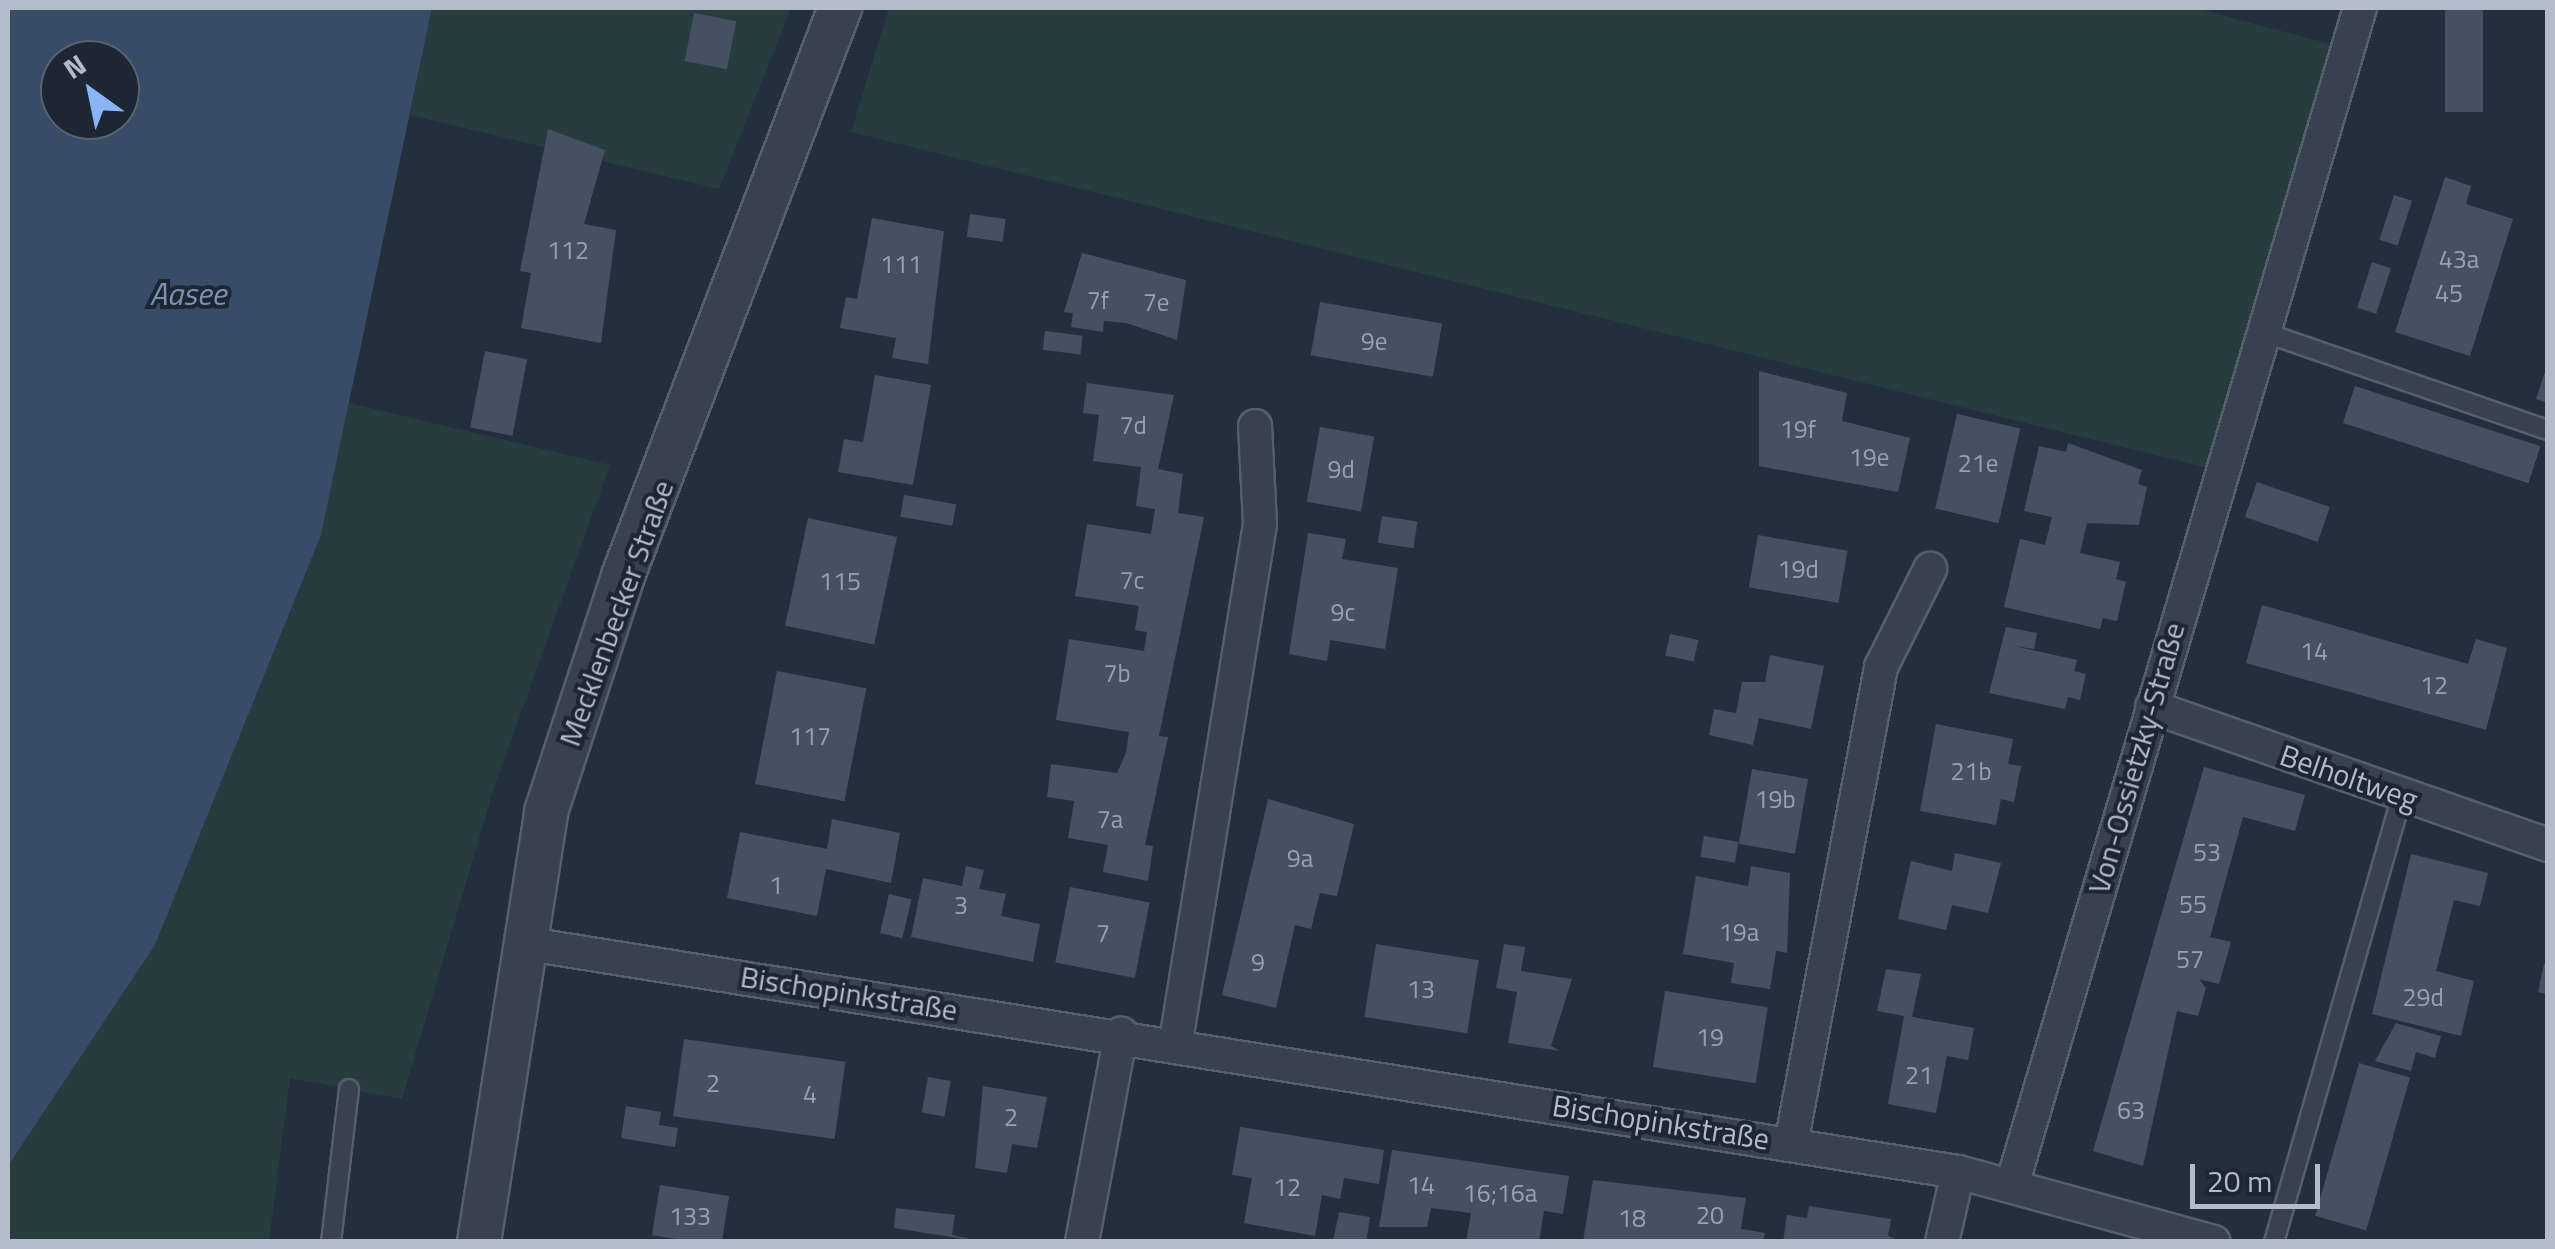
<!DOCTYPE html>
<html>
<head>
<meta charset="utf-8">
<style>
	body { margin:0 }
	#map { position:relative; width:2555px; height:1249px; overflow:hidden; background:#242f3e; font-family:"Titillium Web",sans-serif }
	div>[style] { position:absolute }
	.green>* { inset:0; background:#263c3f }
	.water>* { inset:0; background:#394c67 }
	.building>* { inset:0; background:#455162; transform-origin:0 0 }
	.roads { filter:drop-shadow(2px 0 #565f6c) drop-shadow(-2px 0 #565f6c) drop-shadow(0 2px #565f6c) drop-shadow(0 -2px #565f6c) }
	.service>* { height:18px; margin:-9px; padding:0 9px; transform-origin:9px; border-radius:9px; background:#38414e }
	.minor>* { height:32px; margin:-16px; padding:0 16px; transform-origin:16px; border-radius:16px; background:#38414e }
	.tertiary>* { height:42px; margin:-21px; padding:0 21px; transform-origin:21px; border-radius:21px; background:#38414e }
	span { translate:-50% -50%; white-space:nowrap; text-align:center; line-height:1.15; -webkit-text-stroke:8px #1d2633; paint-order:stroke }
	.number-label { font-size:25px; color:#98a1af }
	.number-label span { -webkit-text-stroke-width:0 }
	.street-label { font-size:30px; color:#b4bcc9 }
	.water-label { font-size:32px; color:#7c92b1; font-style:italic }
	.frame { position:absolute; inset:0; border:10px solid #b4bcc9; pointer-events:none }
	.north { position:absolute; left:40px; top:40px; width:100px; height:100px; box-sizing:border-box; background:#1d2633; border:2px solid #59626f; border-radius:50%; rotate:327deg; font-size:28px; font-weight:700; line-height:40px; text-align:center; color:#b4bcc9 }
	.north::after { content:''; display:block; margin:auto; width:35px; height:45px; background:#8ab4f8; clip-path:polygon(50% 0,100% 100%,50% 72%,0 100%) }
	.scale { position:absolute; left:2190px; top:1164px; width:130px; height:45px; box-sizing:border-box; border:5px solid #b4bcc9; border-top:0; padding-left:12px; font-size:30px; line-height:35px; white-space:nowrap; color:#b4bcc9; -webkit-text-stroke:8px #1d2633; paint-order:stroke }
</style>
</head>
<body>
<div id="map">
	<div class="green">
		<div style="clip-path:polygon(432px 8px,791px 8px,719px 189px,410px 115px)"></div>
		<div style="clip-path:polygon(889px 8px,2195px 8px,2338px 46px,2208px 468px,851px 132px)"></div>
		<div style="clip-path:polygon(349px 403px,610px 465px,494px 788px,402px 1099px,290px 1078px,269px 1241px,8px 1242px,8px 1166px,155px 945px,321px 535px)"></div>
	</div>
	<div class="water">
		<div style="clip-path:polygon(evenodd,8px 8px,432px 8px,321px 535px,155px 945px,8px 1166px,8px 8px,60px 60px,120px 60px,120px 120px,60px 120px,60px 60px)"></div>
	</div>
	<div class="building">
		<div style="left:2445px;top:8px;width:38px;height:104px"></div>
		<div style="left:694px;top:13px;width:43px;height:49px;rotate:11deg"></div>
		<div style="clip-path:polygon(548px 129px,605px 150px,584px 224px,616px 230px,601px 343px,521px 328px,531px 273px,520px 271px)"></div>
		<div style="clip-path:polygon(2445px 177px,2471px 186px,2466px 204px,2513px 219px,2470px 356px,2395px 332px)"></div>
		<div style="left:2394px;top:195px;width:19px;height:47px;rotate:18deg"></div>
		<div style="left:970px;top:214px;width:36px;height:23px;rotate:8deg"></div>
		<div style="clip-path:polygon(872px 218px,944px 231px,928px 364px,892px 358px,896px 338px,840px 328px,846px 297px,857px 299px)"></div>
		<div style="clip-path:polygon(1082px 253px,1186px 280px,1177px 340px,1126px 323px,1104px 321px,1103px 332px,1071px 327px,1073px 313px,1064px 312px)"></div>
		<div style="left:2372px;top:262px;width:20px;height:48px;rotate:18deg"></div>
		<div style="left:1320px;top:302px;width:124px;height:54px;rotate:10deg"></div>
		<div style="left:1045px;top:331px;width:38px;height:19px;rotate:7deg"></div>
		<div style="left:485px;top:351px;width:43px;height:78px;rotate:11deg"></div>
		<div style="clip-path:polygon(2547px 366px,2548px 366px,2548px 403px,2536px 399px)"></div>
		<div style="clip-path:polygon(1759px 371px,1847px 393px,1842px 421px,1910px 438px,1898px 492px,1759px 466px)"></div>
		<div style="clip-path:polygon(875px 375px,931px 385px,913px 485px,838px 472px,844px 439px,863px 442px)"></div>
		<div style="clip-path:polygon(1087px 383px,1174px 395px,1158px 469px,1183px 474px,1178px 513px,1204px 517px,1159px 736px,1168px 737px,1145px 845px,1153px 846px,1148px 881px,1103px 872px,1108px 845px,1068px 838px,1074px 801px,1047px 797px,1051px 764px,1117px 773px,1126px 753px,1129px 732px,1056px 720px,1069px 639px,1144px 651px,1147px 632px,1135px 630px,1139px 606px,1075px 596px,1087px 524px,1151px 534px,1155px 509px,1136px 506px,1141px 467px,1093px 461px,1099px 415px,1083px 413px)"></div>
		<div style="left:2355px;top:386px;width:195px;height:39px;rotate:18deg"></div>
		<div style="left:1957px;top:414px;width:65px;height:97px;rotate:13deg"></div>
		<div style="left:1320px;top:427px;width:55px;height:76px;rotate:10deg"></div>
		<div style="clip-path:polygon(2068px 443px,2142px 470px,2138px 484px,2147px 487px,2139px 525px,2087px 523px,2080px 553px,2120px 562px,2116px 579px,2126px 582px,2117px 621px,2103px 618px,2100px 629px,2004px 607px,2020px 539px,2045px 545px,2052px 517px,2024px 511px,2039px 446px,2066px 452px)"></div>
		<div style="left:2257px;top:482px;width:77px;height:37px;rotate:19deg"></div>
		<div style="left:904px;top:495px;width:53px;height:22px;rotate:10deg"></div>
		<div style="left:1382px;top:516px;width:36px;height:27px;rotate:9deg"></div>
		<div style="left:808px;top:518px;width:91px;height:110px;rotate:12deg"></div>
		<div style="clip-path:polygon(1308px 533px,1346px 539px,1342px 559px,1398px 568px,1385px 649px,1330px 640px,1327px 661px,1289px 654px)"></div>
		<div style="left:1758px;top:535px;width:91px;height:53px;rotate:10deg"></div>
		<div style="clip-path:polygon(2262px 605px,2468px 664px,2476px 639px,2507px 648px,2486px 730px,2246px 663px)"></div>
		<div style="clip-path:polygon(2006px 627px,2037px 633px,2034px 649px,2014px 646px,2077px 660px,2074px 671px,2086px 674px,2080px 700px,2068px 697px,2065px 709px,1989px 693px)"></div>
		<div style="left:1670px;top:634px;width:29px;height:22px;rotate:12deg"></div>
		<div style="clip-path:polygon(1770px 655px,1824px 666px,1811px 729px,1759px 718px,1753px 745px,1709px 735px,1714px 709px,1736px 713px,1742px 682px,1765px 682px)"></div>
		<div style="left:777px;top:671px;width:91px;height:115px;rotate:11deg"></div>
		<div style="clip-path:polygon(1936px 724px,2013px 739px,2008px 764px,2021px 766px,2014px 802px,2001px 799px,1996px 825px,1920px 811px)"></div>
		<div style="clip-path:polygon(2204px 767px,2305px 795px,2295px 831px,2243px 817px,2210px 937px,2231px 942px,2219px 984px,2199px 979px,2206px 988px,2198px 1016px,2177px 1011px,2143px 1166px,2093px 1151px)"></div>
		<div style="left:1752px;top:769px;width:57px;height:76px;rotate:10deg"></div>
		<div style="clip-path:polygon(1268px 799px,1354px 824px,1337px 896px,1320px 893px,1311px 929px,1295px 925px,1276px 1008px,1222px 995px)"></div>
		<div style="clip-path:polygon(832px 819px,900px 833px,891px 883px,826px 869px,817px 916px,727px 898px,740px 832px,827px 849px)"></div>
		<div style="left:1704px;top:836px;width:35px;height:21px;rotate:10deg"></div>
		<div style="clip-path:polygon(1955px 853px,2001px 863px,1988px 913px,1952px 905px,1946px 930px,1898px 919px,1911px 861px,1952px 871px)"></div>
		<div style="clip-path:polygon(2411px 854px,2488px 873px,2480px 906px,2454px 900px,2436px 971px,2474px 981px,2461px 1036px,2372px 1014px)"></div>
		<div style="clip-path:polygon(966px 866px,984px 870px,979px 889px,1006px 894px,1001px 916px,1040px 924px,1033px 962px,911px 937px,923px 878px,962px 886px)"></div>
		<div style="clip-path:polygon(1751px 866px,1790px 873px,1787px 953px,1776px 951px,1770px 989px,1731px 983px,1734px 963px,1683px 954px,1696px 876px,1748px 886px)"></div>
		<div style="left:1070px;top:887px;width:81px;height:77px;rotate:11deg"></div>
		<div style="left:889px;top:894px;width:23px;height:40px;rotate:13deg"></div>
		<div style="left:1376px;top:944px;width:104px;height:74px;rotate:9deg"></div>
		<div style="clip-path:polygon(1504px 944px,1525px 947px,1521px 971px,1572px 979px,1551px 1046px,1560px 1051px,1508px 1043px,1517px 992px,1496px 988px)"></div>
		<div style="clip-path:polygon(2544px 964px,2548px 964px,2548px 994px,2538px 992px)"></div>
		<div style="clip-path:polygon(1886px 969px,1921px 974px,1912px 1017px,1974px 1028px,1968px 1060px,1947px 1056px,1936px 1113px,1888px 1104px,1904px 1016px,1877px 1011px)"></div>
		<div style="left:1665px;top:991px;width:104px;height:77px;rotate:9deg"></div>
		<div style="clip-path:polygon(2396px 1023px,2441px 1036px,2435px 1058px,2416px 1052px,2411px 1071px,2375px 1061px)"></div>
		<div style="left:684px;top:1039px;width:163px;height:78px;rotate:8deg"></div>
		<div style="left:2359px;top:1063px;width:53px;height:159px;rotate:16deg"></div>
		<div style="left:928px;top:1077px;width:23px;height:36px;rotate:10deg"></div>
		<div style="clip-path:polygon(983px 1086px,1047px 1097px,1037px 1148px,1012px 1144px,1007px 1173px,975px 1168px)"></div>
		<div style="clip-path:polygon(626px 1106px,661px 1112px,659px 1125px,678px 1128px,675px 1147px,621px 1138px)"></div>
		<div style="clip-path:polygon(1240px 1127px,1384px 1150px,1379px 1184px,1344px 1178px,1340px 1199px,1322px 1195px,1315px 1236px,1244px 1223px,1252px 1178px,1232px 1175px)"></div>
		<div style="clip-path:polygon(1392px 1150px,1569px 1176px,1563px 1214px,1544px 1211px,1539px 1242px,1466px 1242px,1471px 1213px,1431px 1208px,1427px 1227px,1379px 1227px)"></div>
		<div style="clip-path:polygon(1593px 1180px,1746px 1198px,1741px 1229px,1765px 1233px,1763px 1242px,1583px 1242px)"></div>
		<div style="left:660px;top:1185px;width:70px;height:51px;rotate:9deg"></div>
		<div style="clip-path:polygon(1809px 1206px,1891px 1219px,1888px 1236px,1902px 1242px,1783px 1242px,1787px 1215px,1807px 1218px)"></div>
		<div style="clip-path:polygon(896px 1208px,955px 1215px,952px 1235px,983px 1242px,894px 1228px)"></div>
		<div style="clip-path:polygon(1339px 1212px,1370px 1217px,1366px 1242px,1333px 1242px)"></div>
	</div>
	<div class="roads">
		<div class="service">
			<div style="left:2263px;top:332px;width:301px;rotate:19deg"></div>
			<div style="left:331px;top:1242px;width:154px;rotate:-83.3deg"></div>
			<div style="left:2274px;top:1242px;width:464px;rotate:-74deg"></div>
		</div>
		<div class="minor">
			<div style="left:2152px;top:707px;width:419px;rotate:19.2deg"></div>
			<div style="left:522px;top:943px;width:1454px;rotate:9.06deg"></div>
			<div style="left:1958px;top:1172px;width:265px;rotate:15.3deg"></div>
			<div style="left:1176px;top:1041px;width:524px;rotate:-80.77deg"></div>
			<div style="left:1260px;top:524px;width:98px;rotate:-92.9deg"></div>
			<div style="left:1791px;top:1144px;width:485px;rotate:-79.3deg"></div>
			<div style="left:1881px;top:667px;width:110px;rotate:-63.4deg"></div>
			<div style="left:2012px;top:1185px;width:1227px;rotate:-73.53deg"></div>
			<div style="left:1082px;top:1242px;width:212px;rotate:-79.4deg"></div>
			<div style="left:1942px;top:1242px;width:72px;rotate:-77.1deg"></div>
		</div>
		<div class="tertiary">
			<div style="left:479px;top:1242px;width:435px;rotate:-81.1deg"></div>
			<div style="left:546px;top:812px;width:248px;rotate:-71.9deg"></div>
			<div style="left:623px;top:576px;width:608px;rotate:-69.09deg"></div>
		</div>
	</div>
	<div class="number-label">
		<span style="left:568px;top:250px">112</span>
		<span style="left:2459px;top:259px">43a</span>
		<span style="left:901px;top:264px">111</span>
		<span style="left:2449px;top:293px">45</span>
		<span style="left:1098px;top:300px">7f</span>
		<span style="left:1156px;top:302px">7e</span>
		<span style="left:1374px;top:341px">9e</span>
		<span style="left:1133px;top:425px">7d</span>
		<span style="left:1798px;top:429px">19f</span>
		<span style="left:1869px;top:457px">19e</span>
		<span style="left:1978px;top:463px">21e</span>
		<span style="left:1341px;top:469px">9d</span>
		<span style="left:1798px;top:569px">19d</span>
		<span style="left:1132px;top:580px">7c</span>
		<span style="left:840px;top:581px">115</span>
		<span style="left:1343px;top:612px">9c</span>
		<span style="left:2314px;top:651px">14</span>
		<span style="left:1117px;top:673px">7b</span>
		<span style="left:2434px;top:685px">12</span>
		<span style="left:810px;top:736px">117</span>
		<span style="left:1971px;top:771px">21b</span>
		<span style="left:1775px;top:799px">19b</span>
		<span style="left:1110px;top:819px">7a</span>
		<span style="left:2207px;top:852px">53</span>
		<span style="left:1300px;top:858px">9a</span>
		<span style="left:776px;top:885px">1</span>
		<span style="left:2193px;top:904px">55</span>
		<span style="left:961px;top:905px">3</span>
		<span style="left:1739px;top:932px">19a</span>
		<span style="left:1103px;top:933px">7</span>
		<span style="left:2190px;top:959px">57</span>
		<span style="left:1258px;top:962px">9</span>
		<span style="left:1421px;top:989px">13</span>
		<span style="left:2423px;top:997px">29d</span>
		<span style="left:1710px;top:1037px">19</span>
		<span style="left:1919px;top:1075px">21</span>
		<span style="left:713px;top:1083px">2</span>
		<span style="left:810px;top:1094px">4</span>
		<span style="left:2131px;top:1110px">63</span>
		<span style="left:1011px;top:1117px">2</span>
		<span style="left:1421px;top:1185px">14</span>
		<span style="left:1287px;top:1187px">12</span>
		<span style="left:1500px;top:1193px">16;16a</span>
		<span style="left:1710px;top:1215px">20</span>
		<span style="left:690px;top:1216px">133</span>
		<span style="left:1632px;top:1218px">18</span>
	</div>
	<div class="street-label">
		<span style="left:616px;top:613px;rotate:-70deg">Mecklenbecker Straße</span>
		<span style="left:2136px;top:758px;rotate:-74deg">Von-Ossietzky-Straße</span>
		<span style="left:2349px;top:777px;rotate:19deg">Belholtweg</span>
		<span style="left:849px;top:993px;rotate:9deg">Bischopinkstraße</span>
		<span style="left:1661px;top:1122px;rotate:9deg">Bischopinkstraße</span>
	</div>
	<div class="water-label">
		<span style="left:188px;top:293px">Aasee</span>
	</div>
	<div class="frame"></div>
	<div class="north">N</div>
	<div class="scale">20 m</div>
</div>
</body>
</html>
